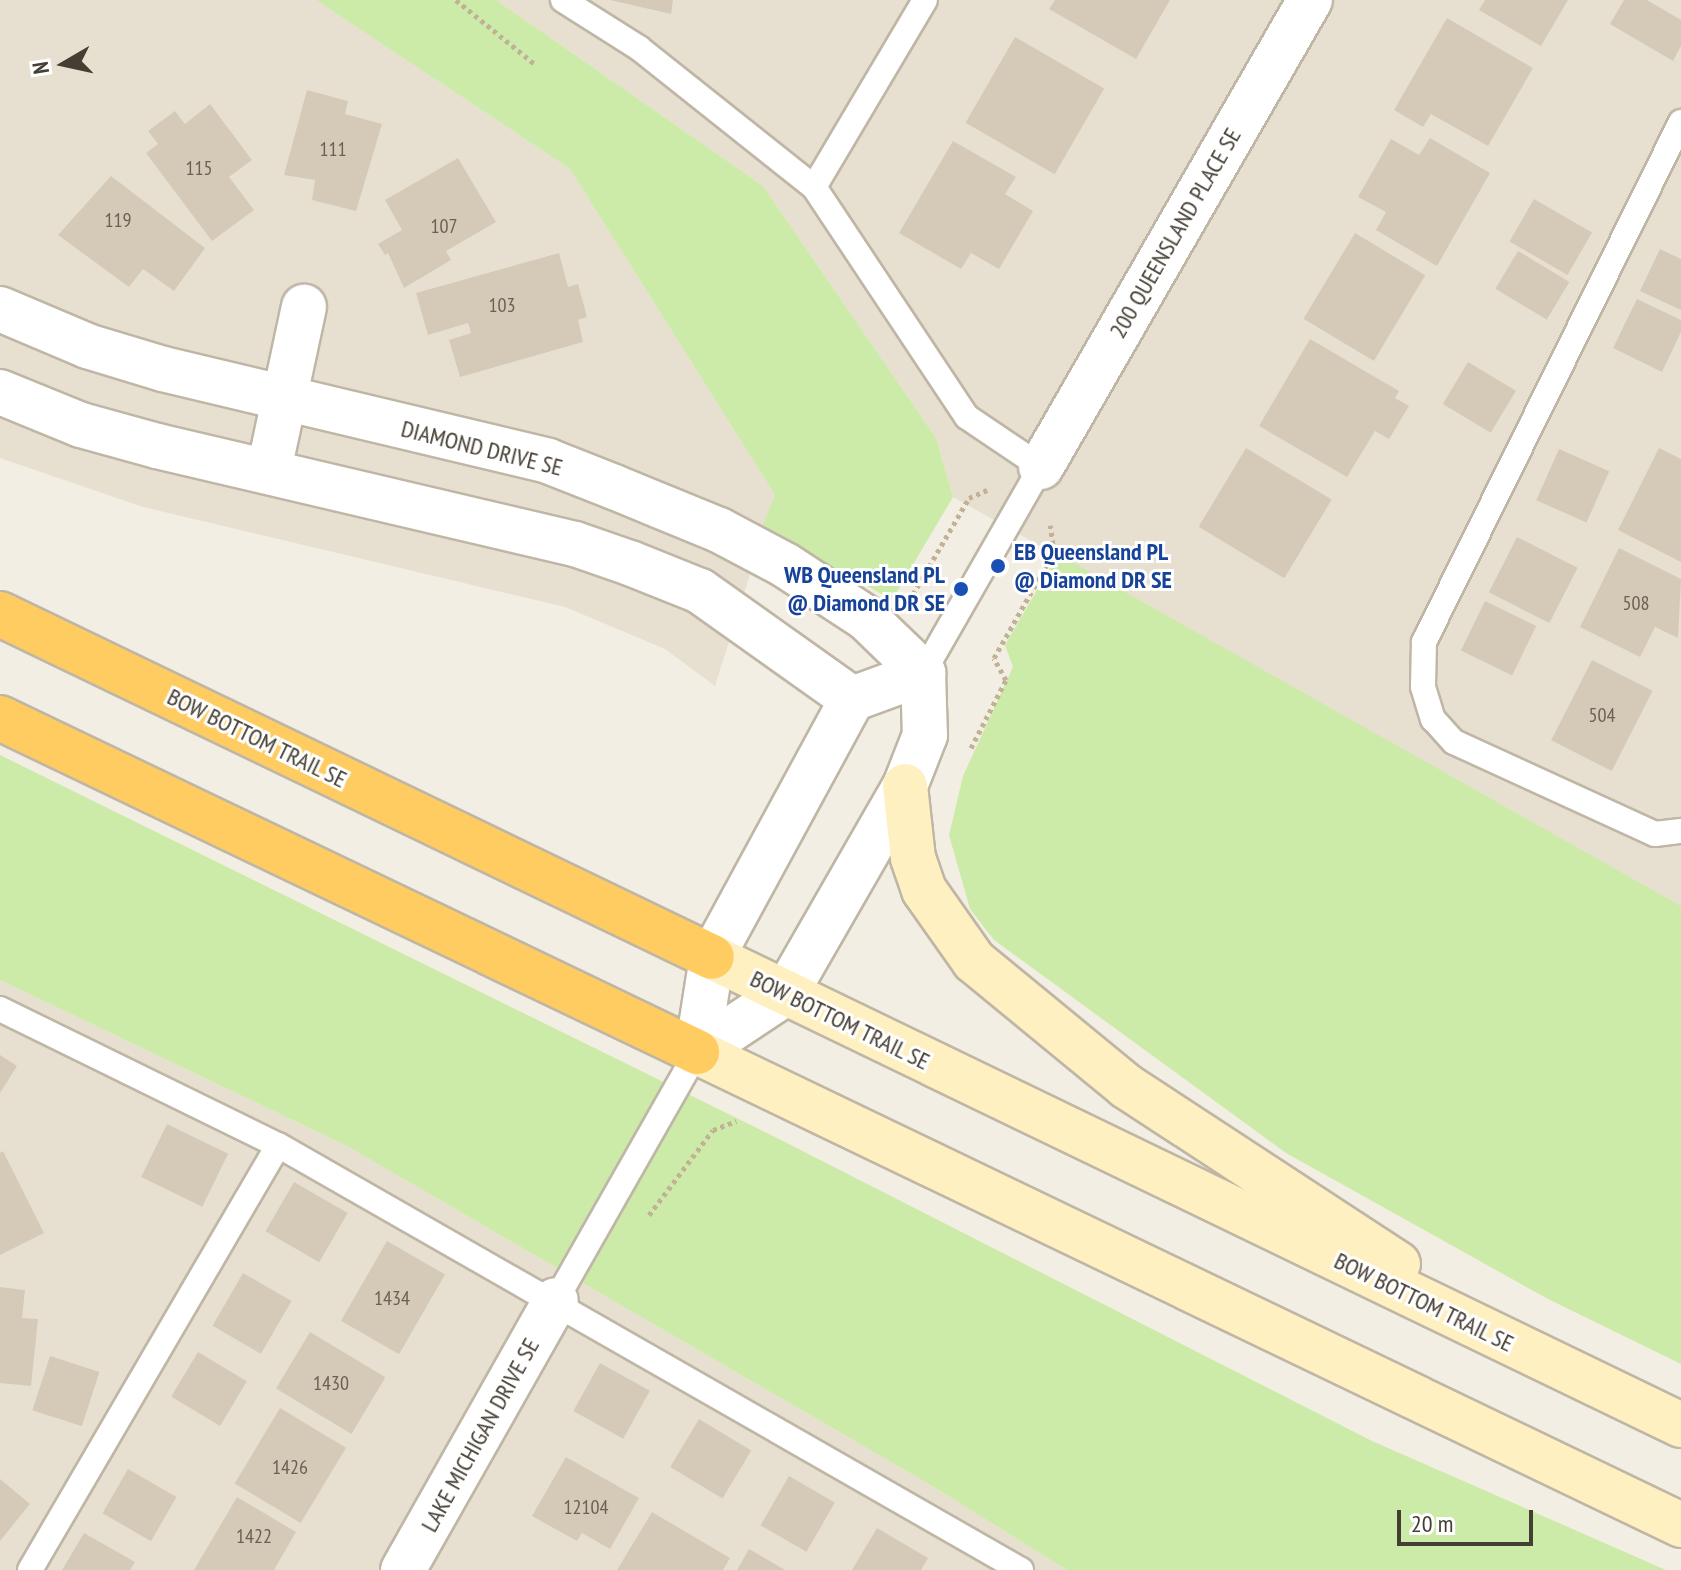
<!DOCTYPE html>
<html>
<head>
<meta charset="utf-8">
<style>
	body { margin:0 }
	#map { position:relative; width:1681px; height:1570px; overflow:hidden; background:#f3eee3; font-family:"PT Sans Narrow",sans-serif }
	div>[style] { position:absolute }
	.residential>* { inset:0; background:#e7e0d1 }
	.green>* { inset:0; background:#cceba8 }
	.building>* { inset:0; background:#d5cab8; transform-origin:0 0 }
	.path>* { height:5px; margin-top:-2.5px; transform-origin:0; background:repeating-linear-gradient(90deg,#c2b295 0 4px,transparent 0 8px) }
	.roads { filter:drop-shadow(2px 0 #bfb6a5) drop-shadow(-2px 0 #bfb6a5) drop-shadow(0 2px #bfb6a5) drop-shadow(0 -2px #bfb6a5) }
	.service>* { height:24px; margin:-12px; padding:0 12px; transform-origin:12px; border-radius:12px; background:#fff }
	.minor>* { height:44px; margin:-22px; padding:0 22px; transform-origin:22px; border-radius:22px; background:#fff }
	.secondary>* { height:44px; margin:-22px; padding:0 22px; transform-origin:22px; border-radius:22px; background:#fff0c1 }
	.motorway>* { height:44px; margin:-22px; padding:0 22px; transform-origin:22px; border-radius:22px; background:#ffcc62 }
	.dots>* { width:22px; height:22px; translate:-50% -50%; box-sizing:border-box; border:4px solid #fff; border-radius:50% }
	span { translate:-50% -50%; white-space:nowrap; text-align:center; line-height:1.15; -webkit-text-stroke:6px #fff; paint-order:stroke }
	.number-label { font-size:20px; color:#696154 }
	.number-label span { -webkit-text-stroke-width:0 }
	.street-label { font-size:24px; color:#453e33 }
	.transit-label { font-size:24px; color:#164399; font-weight:700 }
	.left { translate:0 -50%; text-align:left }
	.right { translate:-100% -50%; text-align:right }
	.north { position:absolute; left:24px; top:24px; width:80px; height:80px; -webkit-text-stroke:6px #fff; paint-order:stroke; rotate:261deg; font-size:22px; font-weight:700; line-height:32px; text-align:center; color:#453e33 }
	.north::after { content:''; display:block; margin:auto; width:28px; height:36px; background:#453e33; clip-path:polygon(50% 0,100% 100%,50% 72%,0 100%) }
	.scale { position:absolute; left:1397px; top:1510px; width:136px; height:36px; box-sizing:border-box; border:4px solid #453e33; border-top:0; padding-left:10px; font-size:24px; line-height:28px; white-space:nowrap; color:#453e33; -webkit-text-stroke:6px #fff; paint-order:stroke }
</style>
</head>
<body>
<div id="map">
	<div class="residential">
		<div style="clip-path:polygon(0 0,316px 0,570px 169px,775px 495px,715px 686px,665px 649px,565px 607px,143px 507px,0 458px)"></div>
		<div style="clip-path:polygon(496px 0,1681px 0,1681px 906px,953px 497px,936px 438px,763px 186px)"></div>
		<div style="clip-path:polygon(0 980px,347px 1146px,929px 1484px,1067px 1570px,0 1570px)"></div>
	</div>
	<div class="green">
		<div style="clip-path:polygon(316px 0,496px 0,763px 186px,936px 438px,953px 497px,892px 600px,762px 527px,775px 495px,570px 169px)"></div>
		<div style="clip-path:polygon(1058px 554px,1681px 906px,1681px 1364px,1548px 1299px,1286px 1153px,994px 940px,970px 909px,949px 835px,963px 776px,1013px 667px,1005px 645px)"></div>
		<div style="clip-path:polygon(0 755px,779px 1139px,1372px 1441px,1666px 1570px,1067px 1570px,929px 1484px,347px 1146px,0 980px)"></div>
	</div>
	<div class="building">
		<div style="clip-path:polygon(610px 0,673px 0,671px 14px)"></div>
		<div style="clip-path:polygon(1055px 0,1170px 0,1136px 59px,1049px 9px)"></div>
		<div style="clip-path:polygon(1485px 0,1568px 0,1541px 46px,1479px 10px)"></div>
		<div style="clip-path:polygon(1624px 0,1647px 0,1681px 20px,1681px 46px,1673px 61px,1610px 24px)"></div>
		<div style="clip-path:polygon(1447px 18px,1533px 68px,1488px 146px,1431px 114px,1423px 127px,1394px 110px)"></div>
		<div style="left:1015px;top:37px;width:103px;height:99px;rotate:30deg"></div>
		<div style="clip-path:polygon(307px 90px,348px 101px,345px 114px,382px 124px,356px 211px,312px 200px,315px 180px,284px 175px)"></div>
		<div style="clip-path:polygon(210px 104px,252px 160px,229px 177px,254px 210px,212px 241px,146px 153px,158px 144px,148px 131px,175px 111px,185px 124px)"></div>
		<div style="clip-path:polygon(1430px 138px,1490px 173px,1437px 266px,1376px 230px,1386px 212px,1358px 197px,1391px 139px,1419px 155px)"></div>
		<div style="clip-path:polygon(953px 141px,1016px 177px,1005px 194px,1033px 211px,999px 269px,971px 253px,961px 269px,899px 233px)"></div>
		<div style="clip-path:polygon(458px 158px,496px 222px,446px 251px,451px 260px,404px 288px,388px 253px,385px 255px,378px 244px,402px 230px,385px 200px)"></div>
		<div style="clip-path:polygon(111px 176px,205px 248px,174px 291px,143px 269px,129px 287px,58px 235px)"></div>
		<div style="left:1534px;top:199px;width:67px;height:49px;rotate:30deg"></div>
		<div style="left:1355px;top:233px;width:82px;height:100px;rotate:31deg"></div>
		<div style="clip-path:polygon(1660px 249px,1681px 259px,1681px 310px,1640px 291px)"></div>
		<div style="left:1518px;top:251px;width:60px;height:44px;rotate:31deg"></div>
		<div style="clip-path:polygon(559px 253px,568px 287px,578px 284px,587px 317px,578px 320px,583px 342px,460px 377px,449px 340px,471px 333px,468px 323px,428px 335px,416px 293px)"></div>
		<div style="clip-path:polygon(1637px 299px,1681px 320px,1681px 332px,1662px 372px,1613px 348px)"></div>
		<div style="clip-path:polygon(1310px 339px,1399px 391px,1395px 398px,1409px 406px,1389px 439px,1375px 431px,1347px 477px,1259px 426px)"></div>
		<div style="left:1468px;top:362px;width:56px;height:49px;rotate:31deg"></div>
		<div style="left:1246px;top:448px;width:100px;height:92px;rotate:31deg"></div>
		<div style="clip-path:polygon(1659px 448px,1681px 459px,1681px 562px,1618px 530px)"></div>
		<div style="left:1559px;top:449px;width:55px;height:56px;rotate:24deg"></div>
		<div style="left:1517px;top:537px;width:68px;height:62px;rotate:27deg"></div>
		<div style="clip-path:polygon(1619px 548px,1681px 579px,1678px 638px,1655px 627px,1640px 657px,1580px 627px)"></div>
		<div style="left:1485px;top:601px;width:57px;height:55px;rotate:26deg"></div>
		<div style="left:1592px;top:660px;width:68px;height:90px;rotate:27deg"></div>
		<div style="clip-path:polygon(0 1055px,17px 1066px,0 1093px)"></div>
		<div style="left:167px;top:1124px;width:68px;height:59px;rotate:26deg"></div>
		<div style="clip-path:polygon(3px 1151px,44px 1233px,0 1255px,0 1153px)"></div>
		<div style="left:294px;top:1182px;width:62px;height:57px;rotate:30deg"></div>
		<div style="left:387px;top:1241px;width:67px;height:92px;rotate:30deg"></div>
		<div style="left:243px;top:1273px;width:56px;height:61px;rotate:30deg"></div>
		<div style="clip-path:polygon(0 1287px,25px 1290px,22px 1318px,38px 1319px,31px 1386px,0 1383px)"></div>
		<div style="left:310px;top:1332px;width:88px;height:66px;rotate:31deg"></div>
		<div style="left:198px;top:1352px;width:57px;height:52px;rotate:31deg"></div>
		<div style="left:50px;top:1356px;width:52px;height:57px;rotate:18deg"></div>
		<div style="left:600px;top:1363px;width:57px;height:55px;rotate:29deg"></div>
		<div style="left:280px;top:1408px;width:77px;height:88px;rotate:31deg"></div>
		<div style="left:699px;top:1419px;width:61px;height:56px;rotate:31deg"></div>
		<div style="clip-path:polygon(566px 1457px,639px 1498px,610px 1549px,582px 1533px,577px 1541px,532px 1516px)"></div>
		<div style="left:128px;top:1469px;width:56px;height:51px;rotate:30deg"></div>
		<div style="left:789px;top:1476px;width:53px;height:57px;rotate:30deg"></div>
		<div style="clip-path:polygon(0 1479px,30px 1504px,0 1541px)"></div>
		<div style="clip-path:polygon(237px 1497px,296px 1532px,274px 1570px,194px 1570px)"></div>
		<div style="clip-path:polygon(652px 1512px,730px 1558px,723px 1570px,617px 1570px)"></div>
		<div style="clip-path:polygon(877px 1528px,928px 1558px,921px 1570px,852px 1570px)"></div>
		<div style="clip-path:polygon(84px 1533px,135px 1562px,130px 1570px,62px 1570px)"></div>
		<div style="clip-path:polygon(749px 1549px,785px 1570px,737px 1570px)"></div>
	</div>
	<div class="path">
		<div style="left:456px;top:0;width:103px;rotate:39.1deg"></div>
		<div style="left:909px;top:601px;width:119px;rotate:-59.8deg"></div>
		<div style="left:969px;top:498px;width:20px;rotate:-24deg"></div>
		<div style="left:971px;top:748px;width:76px;rotate:-62.8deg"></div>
		<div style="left:1006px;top:680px;width:25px;rotate:-119deg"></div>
		<div style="left:994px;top:658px;width:122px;rotate:-60.5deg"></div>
		<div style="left:1054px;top:552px;width:27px;rotate:-98deg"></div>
		<div style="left:649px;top:1215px;width:106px;rotate:-53deg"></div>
		<div style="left:713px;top:1130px;width:25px;rotate:-21deg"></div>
	</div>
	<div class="roads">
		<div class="service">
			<div style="left:563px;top:0;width:90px;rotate:32.3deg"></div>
			<div style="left:639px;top:48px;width:223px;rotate:38.5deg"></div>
			<div style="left:814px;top:187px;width:276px;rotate:56.4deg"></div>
			<div style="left:967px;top:417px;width:89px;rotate:34deg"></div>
			<div style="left:1041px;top:467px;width:237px;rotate:119.8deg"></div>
			<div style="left:1681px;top:122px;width:580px;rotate:116.3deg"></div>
			<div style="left:1424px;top:642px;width:45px;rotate:91.3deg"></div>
			<div style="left:1423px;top:687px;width:34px;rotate:73deg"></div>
			<div style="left:1433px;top:719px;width:31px;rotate:48deg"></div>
			<div style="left:1454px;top:742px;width:221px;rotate:24.6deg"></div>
			<div style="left:1655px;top:834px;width:26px;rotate:-7deg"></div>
			<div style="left:814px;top:187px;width:217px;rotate:-59.3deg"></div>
			<div style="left:0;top:1009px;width:309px;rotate:26.1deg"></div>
			<div style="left:556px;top:1300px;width:285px;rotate:-60.4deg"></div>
			<div style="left:30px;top:1570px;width:492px;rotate:-59.7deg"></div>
			<div style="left:278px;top:1145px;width:856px;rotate:29.77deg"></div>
		</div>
		<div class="minor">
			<div style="left:0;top:309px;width:95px;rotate:23deg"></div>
			<div style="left:87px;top:346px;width:79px;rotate:16.8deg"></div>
			<div style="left:163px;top:369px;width:396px;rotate:13.4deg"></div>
			<div style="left:548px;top:461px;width:71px;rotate:21.5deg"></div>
			<div style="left:614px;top:487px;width:113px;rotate:22.3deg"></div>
			<div style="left:719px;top:530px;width:75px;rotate:27.9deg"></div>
			<div style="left:785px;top:565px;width:97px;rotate:33.2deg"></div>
			<div style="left:866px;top:618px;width:79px;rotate:44deg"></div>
			<div style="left:923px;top:673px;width:62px;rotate:88.2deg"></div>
			<div style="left:925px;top:735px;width:55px;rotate:111.4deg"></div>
			<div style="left:905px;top:786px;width:239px;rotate:119.9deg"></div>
			<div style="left:786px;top:993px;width:107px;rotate:146.5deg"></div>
			<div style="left:0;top:392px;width:87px;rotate:22.2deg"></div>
			<div style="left:81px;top:425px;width:79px;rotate:15.4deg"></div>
			<div style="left:157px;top:446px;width:429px;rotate:13.2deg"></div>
			<div style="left:575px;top:544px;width:58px;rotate:19.1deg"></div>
			<div style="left:630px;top:563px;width:75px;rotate:21.8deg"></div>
			<div style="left:700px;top:591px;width:186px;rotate:35.4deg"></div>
			<div style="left:1041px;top:467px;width:539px;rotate:-60.06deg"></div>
			<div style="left:269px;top:470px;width:167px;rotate:-77.9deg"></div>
			<div style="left:697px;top:1052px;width:96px;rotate:-81deg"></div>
			<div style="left:712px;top:957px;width:294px;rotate:-61.5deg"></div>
			<div style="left:852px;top:699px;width:76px;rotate:-20.1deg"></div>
			<div style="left:403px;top:1570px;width:310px;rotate:-60.5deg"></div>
		</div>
		<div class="secondary">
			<div style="left:905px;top:786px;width:72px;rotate:83.7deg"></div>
			<div style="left:913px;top:858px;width:34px;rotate:71deg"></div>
			<div style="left:924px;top:890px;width:87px;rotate:54.8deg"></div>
			<div style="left:974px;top:961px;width:197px;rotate:39.4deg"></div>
			<div style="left:1126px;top:1086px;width:325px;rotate:33.2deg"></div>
			<div style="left:712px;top:957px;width:1076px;rotate:25.78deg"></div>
			<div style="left:697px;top:1052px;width:1092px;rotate:25.67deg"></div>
		</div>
		<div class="motorway">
			<div style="left:0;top:614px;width:790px;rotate:25.72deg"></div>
			<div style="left:0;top:718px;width:773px;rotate:25.6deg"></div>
		</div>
	</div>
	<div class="dots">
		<div style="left:998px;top:566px;background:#1a4fb4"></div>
		<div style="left:961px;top:589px;background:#1a4fb4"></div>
	</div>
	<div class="number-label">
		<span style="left:333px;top:149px">111</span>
		<span style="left:199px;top:168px">115</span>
		<span style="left:118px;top:220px">119</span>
		<span style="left:444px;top:226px">107</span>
		<span style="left:502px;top:305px">103</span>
		<span style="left:1636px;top:603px">508</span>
		<span style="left:1602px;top:715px">504</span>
		<span style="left:392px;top:1298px">1434</span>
		<span style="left:331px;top:1383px">1430</span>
		<span style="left:290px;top:1467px">1426</span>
		<span style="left:586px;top:1507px">12104</span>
		<span style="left:254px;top:1536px">1422</span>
	</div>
	<div class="street-label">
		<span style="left:1175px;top:233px;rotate:-60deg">200 QUEENSLAND PLACE SE</span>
		<span style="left:482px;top:448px;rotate:14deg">DIAMOND DRIVE SE</span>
		<span style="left:257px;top:738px;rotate:26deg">BOW BOTTOM TRAIL SE</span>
		<span style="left:840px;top:1020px;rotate:26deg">BOW BOTTOM TRAIL SE</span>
		<span style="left:1424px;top:1302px;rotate:26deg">BOW BOTTOM TRAIL SE</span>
		<span style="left:480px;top:1435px;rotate:-61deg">LAKE MICHIGAN DRIVE SE</span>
	</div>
	<div class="transit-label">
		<span class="left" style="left:1014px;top:566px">EB Queensland PL<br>@ Diamond DR SE</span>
		<span class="right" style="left:945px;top:589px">WB Queensland PL<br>@ Diamond DR SE</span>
	</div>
	<div class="north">N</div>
	<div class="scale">20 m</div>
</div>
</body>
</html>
